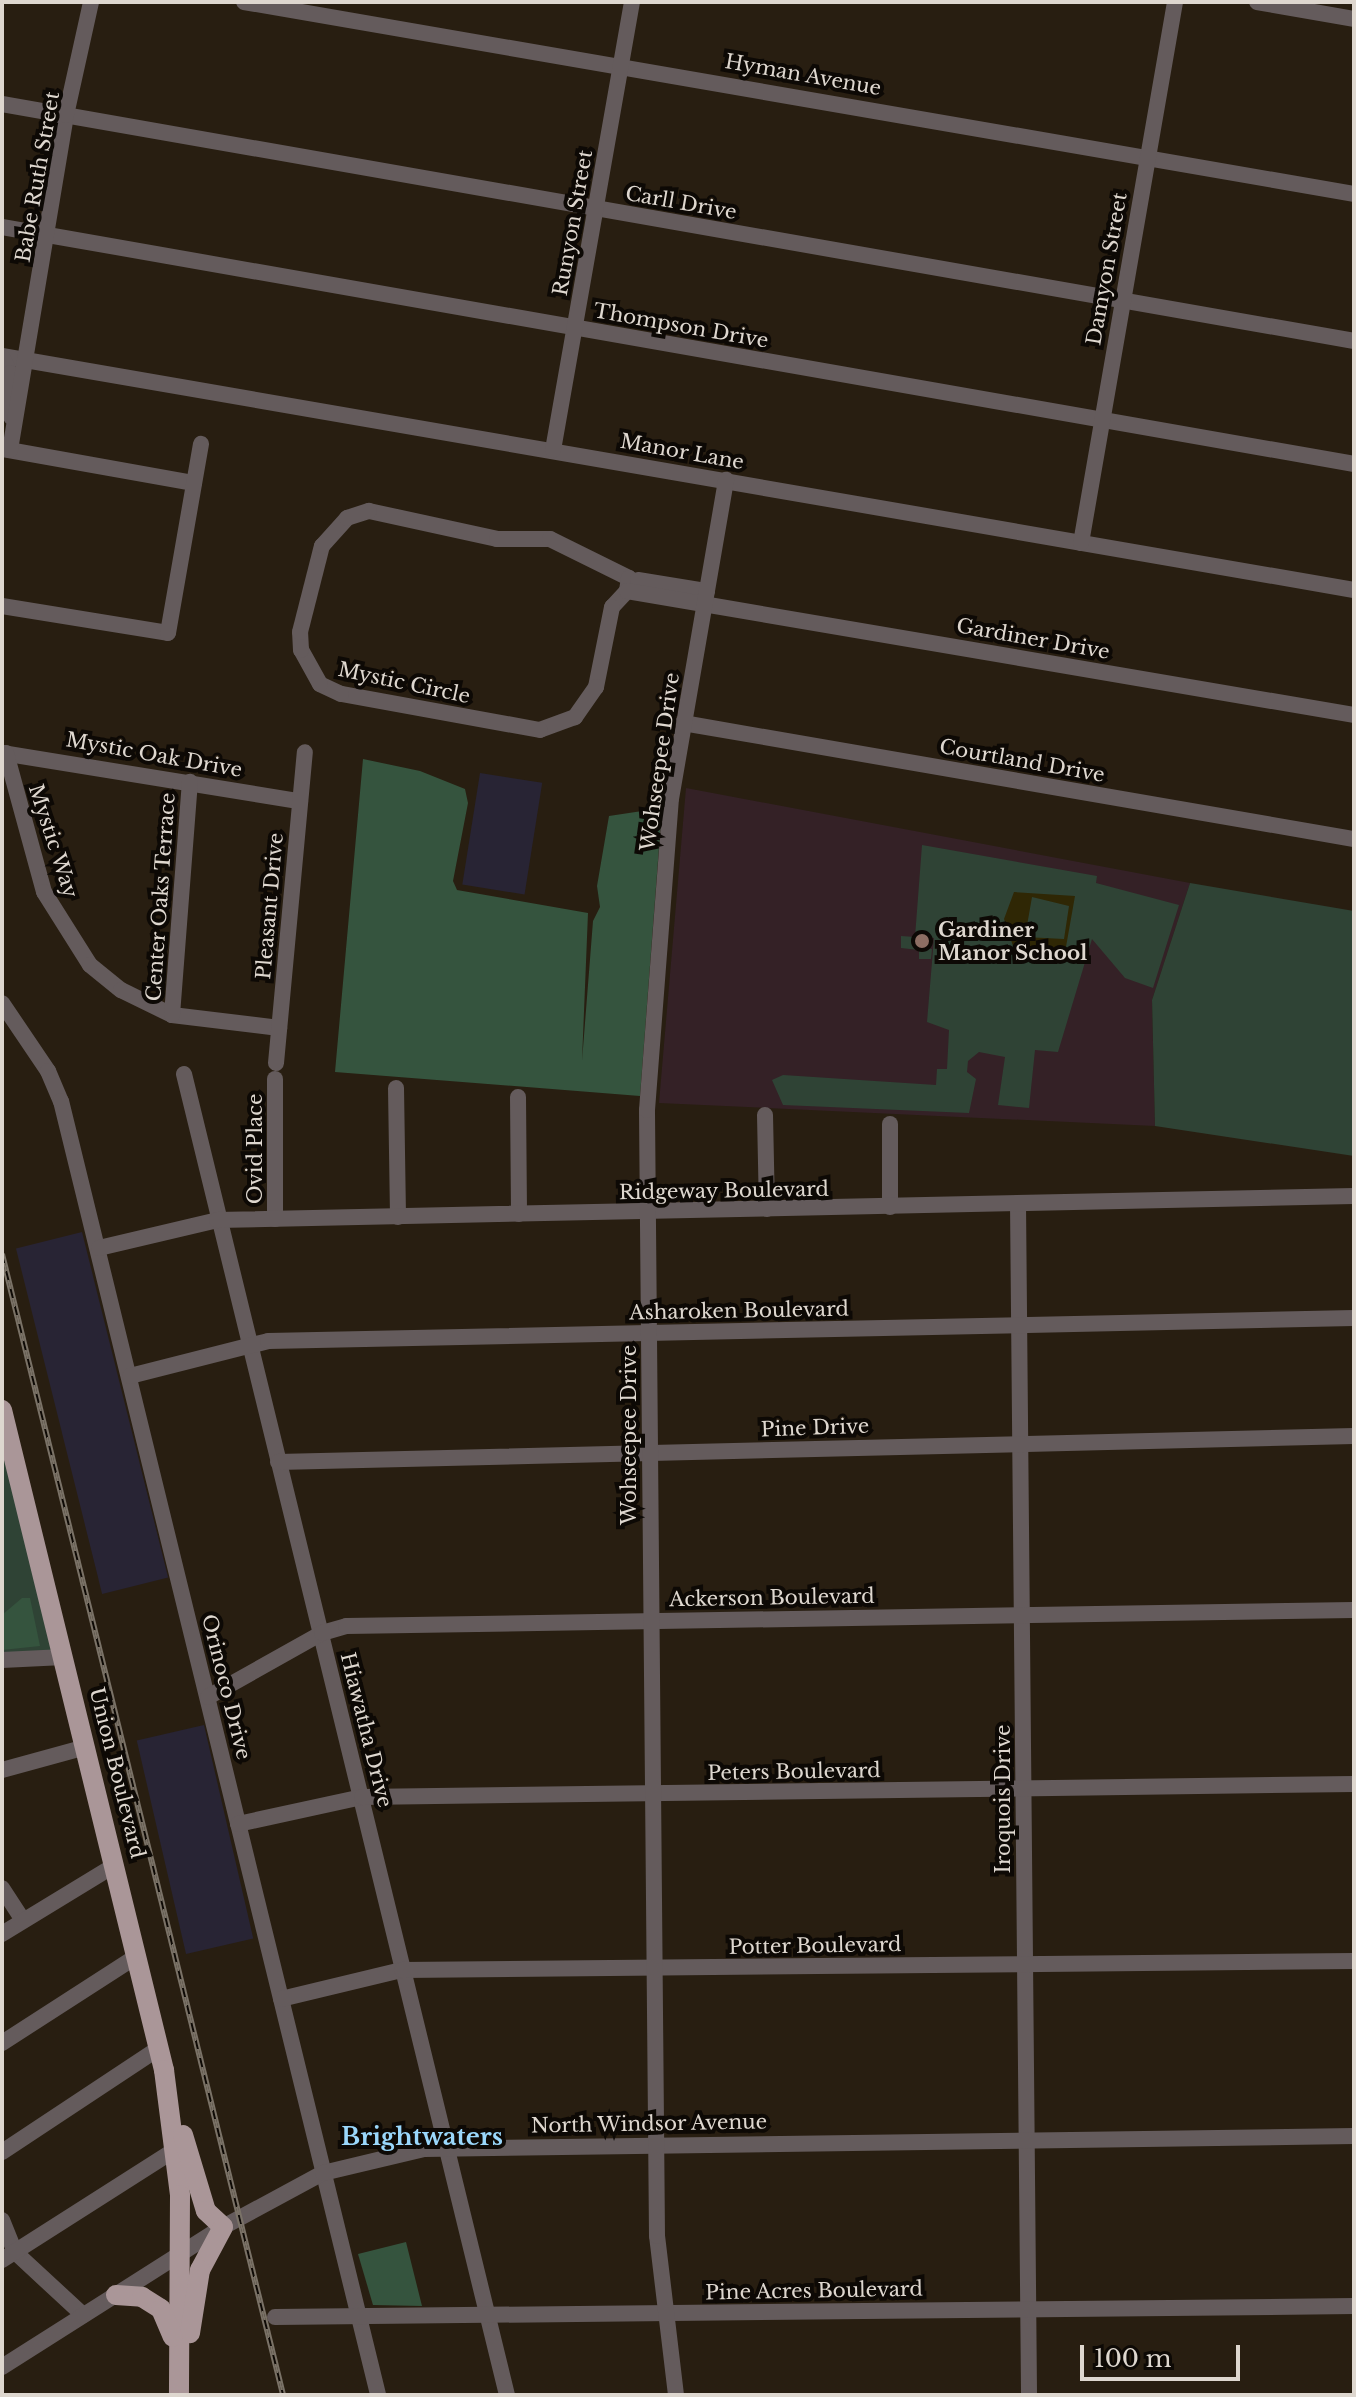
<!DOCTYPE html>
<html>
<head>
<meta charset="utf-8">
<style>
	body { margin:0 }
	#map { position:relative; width:1356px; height:2397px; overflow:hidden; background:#281e11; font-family:"Libre Baskerville",serif }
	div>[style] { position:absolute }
	.industrial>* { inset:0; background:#282434; transform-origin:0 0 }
	.education>* { inset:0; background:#342126 }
	.green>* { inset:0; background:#2f4335 }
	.forest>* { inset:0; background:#35543e }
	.sand>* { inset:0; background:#2f2705 }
	.minor>* { height:16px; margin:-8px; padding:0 8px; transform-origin:8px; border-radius:8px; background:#645b5c }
	.major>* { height:20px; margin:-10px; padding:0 10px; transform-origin:10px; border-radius:10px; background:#aa9698 }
	.rail>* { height:6px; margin-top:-3px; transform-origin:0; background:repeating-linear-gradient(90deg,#0d0905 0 9px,#7a7267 0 18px); box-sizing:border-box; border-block:2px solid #7a7267 }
	.dots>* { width:22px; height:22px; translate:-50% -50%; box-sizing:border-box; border:4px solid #0d0905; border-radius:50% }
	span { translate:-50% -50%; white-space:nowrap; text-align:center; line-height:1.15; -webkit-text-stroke:8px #0d0905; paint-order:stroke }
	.street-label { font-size:20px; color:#ded7cf }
	.poi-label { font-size:20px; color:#ded7cf; font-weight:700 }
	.left { translate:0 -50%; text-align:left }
	.quarter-label { font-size:24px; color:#9ad7fb; font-weight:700 }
	.frame { position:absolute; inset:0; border:4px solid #ded7cf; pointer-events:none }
	.scale { position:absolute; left:1080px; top:2345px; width:160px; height:36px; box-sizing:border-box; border:4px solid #ded7cf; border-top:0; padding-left:10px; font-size:24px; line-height:28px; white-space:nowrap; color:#ded7cf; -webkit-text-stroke:6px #0d0905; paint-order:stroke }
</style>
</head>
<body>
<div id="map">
	<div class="industrial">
		<div style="left:480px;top:773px;width:63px;height:113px;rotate:9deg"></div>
		<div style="left:82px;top:1232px;width:356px;height:68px;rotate:76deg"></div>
		<div style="left:204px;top:1725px;width:219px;height:69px;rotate:77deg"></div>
	</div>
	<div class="education">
		<div style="clip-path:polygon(686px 788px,1190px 883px,1152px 1000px,1155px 1126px,659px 1103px)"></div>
	</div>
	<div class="green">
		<div style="clip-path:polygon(922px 845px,1097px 876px,1096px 883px,1179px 905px,1153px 988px,1125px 978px,1092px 939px,1058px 1052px,1035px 1050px,1029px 1108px,998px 1105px,1005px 1057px,979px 1052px,968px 1061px,967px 1072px,976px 1079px,969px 1113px,783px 1105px,772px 1080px,783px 1075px,936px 1085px,937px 1069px,947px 1069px,949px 1030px,927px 1022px,934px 938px,922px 937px,922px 948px,932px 949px,931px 959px,919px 959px,919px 950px,901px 948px,901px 936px,915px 937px)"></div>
		<div style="clip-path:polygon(1190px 883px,1354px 911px,1354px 1156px,1155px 1126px,1152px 1000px)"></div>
		<div style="clip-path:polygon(2px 1445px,54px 1654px,2px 1655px)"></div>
	</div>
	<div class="forest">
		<div style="clip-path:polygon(363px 759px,420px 771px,465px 789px,468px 803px,453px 881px,457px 890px,588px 913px,582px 1061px,593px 921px,600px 907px,597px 886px,609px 816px,662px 808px,640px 1096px,335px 1072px)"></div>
		<div style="clip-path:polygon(22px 1598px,30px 1598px,40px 1646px,2px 1650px,2px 1615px)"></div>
		<div style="clip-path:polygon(406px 2242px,422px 2306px,373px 2305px,358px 2254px)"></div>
	</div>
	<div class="sand">
		<div style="clip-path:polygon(evenodd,1014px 892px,1075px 896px,1064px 958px,1033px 961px,1013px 946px,1004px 919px,1014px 892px,1032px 897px,1069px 906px,1064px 939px,1025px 937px,1032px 897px)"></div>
	</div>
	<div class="minor">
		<div style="left:244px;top:2px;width:1126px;rotate:9.81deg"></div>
		<div style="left:1257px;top:2px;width:98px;rotate:9.9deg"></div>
		<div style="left:2px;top:104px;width:1373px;rotate:9.94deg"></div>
		<div style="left:2px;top:227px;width:1373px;rotate:9.94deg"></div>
		<div style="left:2px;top:356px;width:1372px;rotate:9.82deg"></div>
		<div style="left:2px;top:357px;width:18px;rotate:63deg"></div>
		<div style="left:10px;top:373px;width:44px;rotate:88.7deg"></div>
		<div style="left:3px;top:449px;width:194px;rotate:10.1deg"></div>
		<div style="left:10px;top:450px;width:340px;rotate:-80.5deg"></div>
		<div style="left:66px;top:115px;width:116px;rotate:-77.5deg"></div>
		<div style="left:553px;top:450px;width:455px;rotate:-80deg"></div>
		<div style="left:369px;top:511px;width:131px;rotate:12.3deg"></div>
		<div style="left:497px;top:539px;width:53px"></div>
		<div style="left:550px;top:539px;width:88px;rotate:26.3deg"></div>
		<div style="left:629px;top:578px;width:13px;rotate:99deg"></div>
		<div style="left:627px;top:591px;width:22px;rotate:133deg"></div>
		<div style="left:612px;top:607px;width:82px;rotate:101.3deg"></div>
		<div style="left:596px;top:687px;width:37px;rotate:125deg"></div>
		<div style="left:575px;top:717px;width:37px;rotate:160deg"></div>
		<div style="left:540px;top:730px;width:202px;rotate:-169.7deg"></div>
		<div style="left:341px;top:694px;width:23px;rotate:-155deg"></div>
		<div style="left:320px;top:684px;width:39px;rotate:-119deg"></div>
		<div style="left:301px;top:650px;width:18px;rotate:-93deg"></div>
		<div style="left:300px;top:632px;width:89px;rotate:-75.7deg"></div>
		<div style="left:322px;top:546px;width:38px;rotate:-48deg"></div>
		<div style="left:347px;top:518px;width:23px;rotate:-18deg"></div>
		<div style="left:1081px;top:543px;width:549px;rotate:-80.14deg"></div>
		<div style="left:638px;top:580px;width:70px;rotate:9.1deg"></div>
		<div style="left:627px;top:591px;width:737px;rotate:9.68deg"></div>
		<div style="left:2px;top:606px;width:168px;rotate:9.2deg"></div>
		<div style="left:168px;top:633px;width:192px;rotate:-80.1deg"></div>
		<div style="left:683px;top:723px;width:681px;rotate:9.81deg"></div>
		<div style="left:2px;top:753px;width:302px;rotate:9.2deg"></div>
		<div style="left:6px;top:753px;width:144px;rotate:74.7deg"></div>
		<div style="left:44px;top:892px;width:86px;rotate:57.8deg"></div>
		<div style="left:90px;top:965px;width:40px;rotate:39deg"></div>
		<div style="left:121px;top:990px;width:57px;rotate:26.1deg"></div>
		<div style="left:172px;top:1015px;width:108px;rotate:6.9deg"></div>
		<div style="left:2px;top:1003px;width:82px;rotate:55.9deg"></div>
		<div style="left:48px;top:1071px;width:33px;rotate:67deg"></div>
		<div style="left:61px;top:1101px;width:1332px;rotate:76.23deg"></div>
		<div style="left:172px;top:1015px;width:234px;rotate:-85.6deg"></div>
		<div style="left:276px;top:1063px;width:312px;rotate:-84.7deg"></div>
		<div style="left:184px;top:1074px;width:1360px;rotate:76.26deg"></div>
		<div style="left:396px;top:1088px;width:129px;rotate:89.1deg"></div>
		<div style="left:518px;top:1097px;width:117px;rotate:89.5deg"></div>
		<div style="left:765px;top:1115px;width:94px;rotate:88.8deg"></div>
		<div style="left:890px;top:1124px;width:83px;rotate:90deg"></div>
		<div style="left:1018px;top:1203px;width:1192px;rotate:89.47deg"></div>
		<div style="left:275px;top:1219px;width:140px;rotate:-90deg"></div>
		<div style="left:99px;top:1248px;width:121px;rotate:-13.3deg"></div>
		<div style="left:217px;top:1220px;width:1137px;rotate:-1.21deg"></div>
		<div style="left:130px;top:1376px;width:142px;rotate:-14.2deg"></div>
		<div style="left:268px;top:1341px;width:1086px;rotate:-1.21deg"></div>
		<div style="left:278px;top:1462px;width:1076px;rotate:-1.38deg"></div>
		<div style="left:2px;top:1660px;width:62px;rotate:-2.8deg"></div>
		<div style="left:208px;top:1697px;width:131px;rotate:-29.3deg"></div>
		<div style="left:322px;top:1633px;width:25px;rotate:-16deg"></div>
		<div style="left:346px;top:1626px;width:1008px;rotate:-0.91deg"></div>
		<div style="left:2px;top:1770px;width:87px;rotate:-15.3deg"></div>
		<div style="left:238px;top:1824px;width:127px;rotate:-12.3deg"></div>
		<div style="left:362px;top:1797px;width:992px;rotate:-0.75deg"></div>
		<div style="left:2px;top:1888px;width:38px;rotate:57deg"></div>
		<div style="left:2px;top:1934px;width:132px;rotate:-31.4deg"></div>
		<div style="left:281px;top:1999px;width:124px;rotate:-13.5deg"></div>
		<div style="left:402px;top:1970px;width:952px;rotate:-0.54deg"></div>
		<div style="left:2px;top:2043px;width:161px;rotate:-32.8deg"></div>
		<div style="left:2px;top:2152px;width:188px;rotate:-33.5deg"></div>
		<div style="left:2px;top:2220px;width:35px;rotate:68deg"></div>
		<div style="left:15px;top:2252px;width:93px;rotate:42.8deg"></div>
		<div style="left:2px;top:2260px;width:206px;rotate:-32.5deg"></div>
		<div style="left:275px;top:2317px;width:1079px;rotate:-0.58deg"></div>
		<div style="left:2px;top:2367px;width:262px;rotate:-32.4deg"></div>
		<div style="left:223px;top:2227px;width:114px;rotate:-28.4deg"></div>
		<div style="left:323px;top:2173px;width:104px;rotate:-13.4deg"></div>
		<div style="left:424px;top:2149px;width:930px;rotate:-0.8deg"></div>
		<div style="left:676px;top:2395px;width:160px;rotate:-96.8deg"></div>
		<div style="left:657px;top:2236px;width:1126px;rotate:-90.51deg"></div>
		<div style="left:647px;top:1110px;width:312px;rotate:-85.6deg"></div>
		<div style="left:671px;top:799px;width:324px;rotate:-80.2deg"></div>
	</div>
	<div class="major">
		<div style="left:2px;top:1410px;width:680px;rotate:76.21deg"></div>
		<div style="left:164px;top:2070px;width:126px;rotate:82.7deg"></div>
		<div style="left:180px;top:2195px;width:200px;rotate:90.3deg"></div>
		<div style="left:183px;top:2135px;width:79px;rotate:73.2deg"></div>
		<div style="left:206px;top:2211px;width:23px;rotate:43deg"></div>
		<div style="left:223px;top:2227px;width:49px;rotate:118.1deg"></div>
		<div style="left:200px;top:2270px;width:64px;rotate:99deg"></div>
		<div style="left:116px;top:2295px;width:26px;rotate:4deg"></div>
		<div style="left:142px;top:2297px;width:22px;rotate:32deg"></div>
		<div style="left:161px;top:2309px;width:30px;rotate:67deg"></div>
	</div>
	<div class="rail">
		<div style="left:2px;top:1254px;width:1175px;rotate:76.16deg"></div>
	</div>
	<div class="dots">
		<div style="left:922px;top:941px;background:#8d6e63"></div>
	</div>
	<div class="street-label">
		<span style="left:803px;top:75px;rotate:10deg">Hyman Avenue</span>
		<span style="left:38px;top:177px;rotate:-80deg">Babe Ruth Street</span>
		<span style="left:681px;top:203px;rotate:10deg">Carll Drive</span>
		<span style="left:573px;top:223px;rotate:-80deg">Runyon Street</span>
		<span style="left:1107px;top:269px;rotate:-80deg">Damyon Street</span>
		<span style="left:681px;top:326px;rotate:10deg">Thompson Drive</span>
		<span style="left:682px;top:452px;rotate:10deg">Manor Lane</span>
		<span style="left:1033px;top:639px;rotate:10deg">Gardiner Drive</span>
		<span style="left:404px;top:683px;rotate:12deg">Mystic Circle</span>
		<span style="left:154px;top:755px;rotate:10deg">Mystic Oak Drive</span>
		<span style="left:1022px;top:761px;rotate:10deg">Courtland Drive</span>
		<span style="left:660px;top:762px;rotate:-82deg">Wohseepee Drive</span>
		<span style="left:53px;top:841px;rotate:72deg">Mystic Way</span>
		<span style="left:161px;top:897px;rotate:-86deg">Center Oaks Terrace</span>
		<span style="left:270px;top:906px;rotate:-85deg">Pleasant Drive</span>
		<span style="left:255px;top:1149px;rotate:-90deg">Ovid Place</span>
		<span style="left:724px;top:1191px;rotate:-1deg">Ridgeway Boulevard</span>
		<span style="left:739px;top:1311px;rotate:-1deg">Asharoken Boulevard</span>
		<span style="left:815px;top:1428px;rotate:-2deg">Pine Drive</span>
		<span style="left:629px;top:1435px;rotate:-90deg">Wohseepee Drive</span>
		<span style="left:772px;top:1598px;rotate:-1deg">Ackerson Boulevard</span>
		<span style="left:226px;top:1687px;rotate:76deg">Orinoco Drive</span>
		<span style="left:366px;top:1730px;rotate:76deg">Hiawatha Drive</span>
		<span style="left:794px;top:1772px;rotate:-1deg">Peters Boulevard</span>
		<span style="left:117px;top:1773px;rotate:76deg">Union Boulevard</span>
		<span style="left:1003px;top:1799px;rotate:-90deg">Iroquois Drive</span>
		<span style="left:815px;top:1946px;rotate:-1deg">Potter Boulevard</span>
		<span style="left:649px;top:2124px;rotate:-1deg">North Windsor Avenue</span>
		<span style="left:814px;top:2291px;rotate:-1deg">Pine Acres Boulevard</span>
	</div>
	<div class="poi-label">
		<span class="left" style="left:938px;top:942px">Gardiner<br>Manor School</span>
	</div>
	<div class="quarter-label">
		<span style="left:422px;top:2137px">Brightwaters</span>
	</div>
	<div class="frame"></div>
	<div class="scale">100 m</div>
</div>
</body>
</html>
